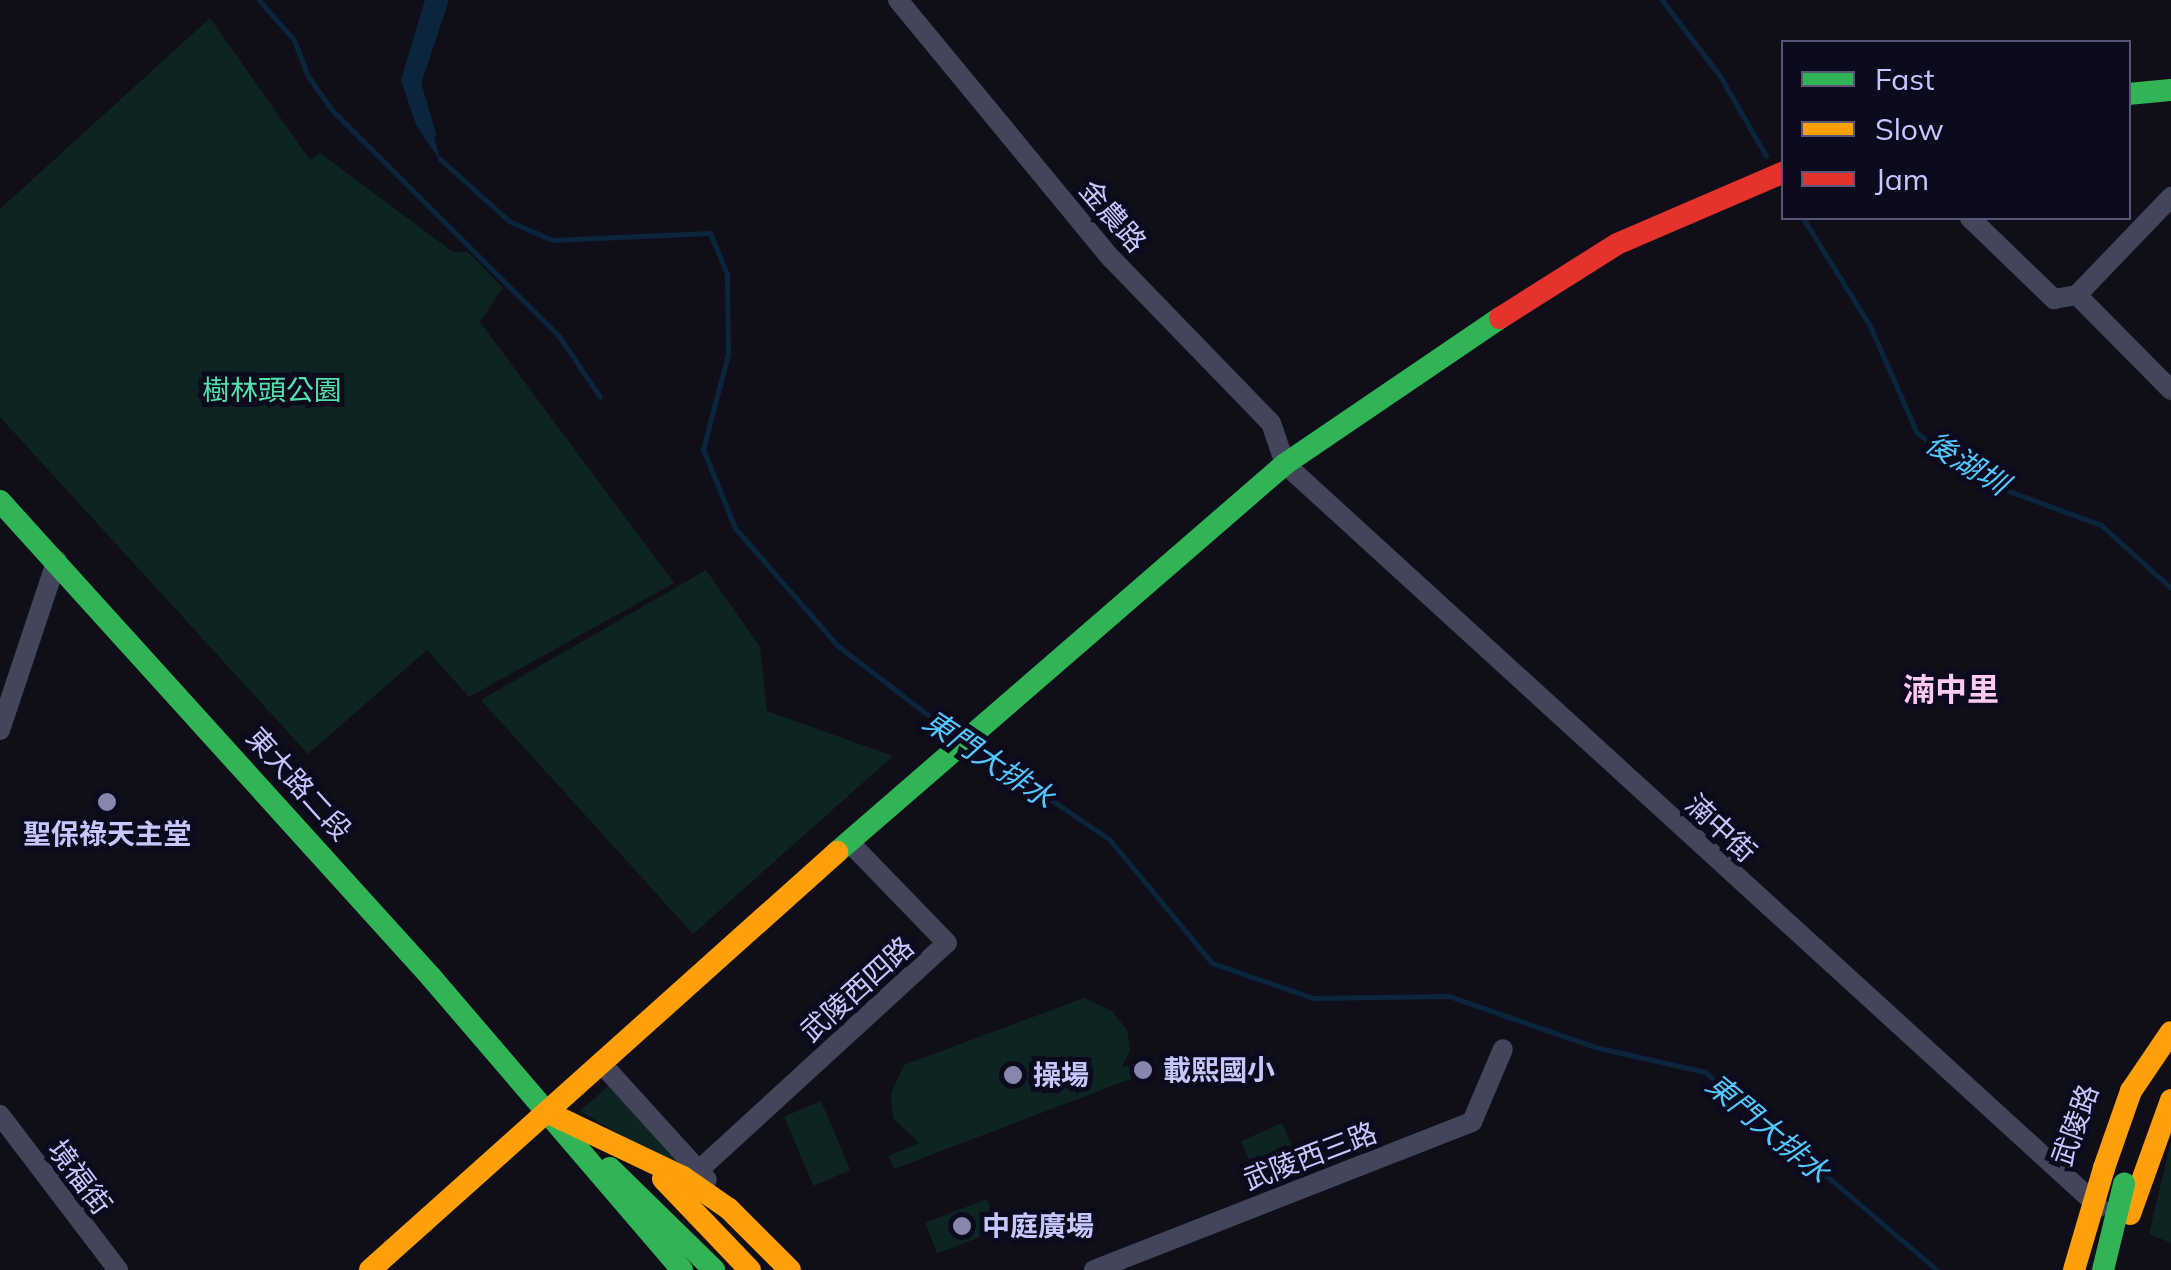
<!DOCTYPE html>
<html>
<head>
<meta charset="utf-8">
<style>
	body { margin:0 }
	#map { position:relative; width:2171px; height:1270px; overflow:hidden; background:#100f19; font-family:Mulish,"Noto Sans TC",sans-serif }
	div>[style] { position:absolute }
	.green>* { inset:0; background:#0e2422; transform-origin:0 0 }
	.water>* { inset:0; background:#0b253d }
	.stream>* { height:5px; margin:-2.5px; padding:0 2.5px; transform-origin:2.5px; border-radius:2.5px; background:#0b253d }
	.street>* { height:20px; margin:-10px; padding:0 10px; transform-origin:10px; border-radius:10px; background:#43455a }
	.fast>* { height:22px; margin:-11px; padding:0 11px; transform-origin:11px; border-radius:11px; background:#30b455 }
	.slow>* { height:22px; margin:-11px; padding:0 11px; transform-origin:11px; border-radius:11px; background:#ff9f0a }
	.jam>* { height:22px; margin:-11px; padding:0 11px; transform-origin:11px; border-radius:11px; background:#e5322d }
	.fast-bridge>* { height:22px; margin:-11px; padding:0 11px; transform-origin:11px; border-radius:11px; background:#30b455 }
	.slow-bridge>* { height:22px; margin:-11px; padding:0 11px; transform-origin:11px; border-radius:11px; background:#ff9f0a }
	.dots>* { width:28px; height:28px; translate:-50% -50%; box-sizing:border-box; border:5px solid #0c0b1d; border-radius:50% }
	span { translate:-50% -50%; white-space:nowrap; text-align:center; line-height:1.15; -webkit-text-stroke:10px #0c0b1d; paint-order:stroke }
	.street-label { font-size:28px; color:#c7c7ff }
	.park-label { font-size:28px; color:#51e1aa }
	.poi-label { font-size:28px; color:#c7c7ff; font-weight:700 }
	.left { translate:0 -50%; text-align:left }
	.water-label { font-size:30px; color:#55c7ff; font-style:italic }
	.quarter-label { font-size:32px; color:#ffc9f2; font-weight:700 }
	.legend { position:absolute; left:1781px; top:40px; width:350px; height:180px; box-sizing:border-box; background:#0c0b1d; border:2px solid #575677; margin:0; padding:12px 18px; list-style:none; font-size:30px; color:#c7c7ff }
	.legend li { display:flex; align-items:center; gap:20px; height:50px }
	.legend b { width:50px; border:2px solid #575677 }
</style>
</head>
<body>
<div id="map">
	<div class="green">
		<div style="clip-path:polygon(210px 18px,310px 160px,320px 153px,453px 252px,468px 252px,503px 288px,480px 322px,674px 583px,469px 697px,427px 650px,308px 754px,0 417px,0 209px)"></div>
		<div style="clip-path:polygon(706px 570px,760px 647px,767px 711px,893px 756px,693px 934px,481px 700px)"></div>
		<div style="clip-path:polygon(1084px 998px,1112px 1011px,1127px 1030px,1130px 1051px,1121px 1068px,1145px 1060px,1154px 1070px,894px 1169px,888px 1156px,919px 1143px,893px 1118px,891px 1093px,904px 1065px)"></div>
		<div style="clip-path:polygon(612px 1083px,693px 1177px,580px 1111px)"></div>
		<div style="left:821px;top:1101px;width:75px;height:40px;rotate:67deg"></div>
		<div style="left:1282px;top:1123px;width:45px;height:45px;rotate:66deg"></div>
		<div style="clip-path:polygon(2171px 1142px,2171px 1243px,2149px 1234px)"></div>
		<div style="left:987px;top:1199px;width:33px;height:66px;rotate:69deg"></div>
	</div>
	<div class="water">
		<div style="clip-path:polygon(425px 0,449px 0,420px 87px,441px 162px,416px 125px,401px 80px)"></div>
	</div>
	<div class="stream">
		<div style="left:259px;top:0;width:53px;rotate:48.8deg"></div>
		<div style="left:294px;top:40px;width:39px;rotate:69deg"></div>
		<div style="left:308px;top:76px;width:42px;rotate:54.8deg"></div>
		<div style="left:332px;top:110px;width:320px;rotate:44.9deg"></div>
		<div style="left:559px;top:336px;width:73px;rotate:56.1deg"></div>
		<div style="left:1662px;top:0;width:96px;rotate:52.7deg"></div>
		<div style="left:1720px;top:76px;width:92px;rotate:60.1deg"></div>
		<div style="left:418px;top:82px;width:54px;rotate:73.9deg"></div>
		<div style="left:440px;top:159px;width:93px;rotate:41.9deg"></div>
		<div style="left:509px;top:221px;width:47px;rotate:23.8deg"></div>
		<div style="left:552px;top:240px;width:158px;rotate:-2.5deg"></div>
		<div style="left:710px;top:233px;width:44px;rotate:67.5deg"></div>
		<div style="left:727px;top:274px;width:80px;rotate:89.3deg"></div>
		<div style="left:728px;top:354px;width:98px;rotate:104.7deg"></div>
		<div style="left:703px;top:449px;width:85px;rotate:67.9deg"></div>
		<div style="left:735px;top:528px;width:155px;rotate:48.9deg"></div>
		<div style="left:837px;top:645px;width:148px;rotate:37.6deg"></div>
		<div style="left:1803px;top:218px;width:127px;rotate:58.2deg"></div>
		<div style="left:1870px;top:326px;width:117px;rotate:66.3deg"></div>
		<div style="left:1917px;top:433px;width:89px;rotate:34.9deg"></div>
		<div style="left:1990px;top:484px;width:118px;rotate:20.3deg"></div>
		<div style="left:2101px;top:525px;width:94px;rotate:42deg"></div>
		<div style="left:972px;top:746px;width:166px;rotate:34.2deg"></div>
		<div style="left:1109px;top:839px;width:161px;rotate:50.3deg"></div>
		<div style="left:1212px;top:963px;width:107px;rotate:19.1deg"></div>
		<div style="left:1313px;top:998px;width:136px;rotate:-0.8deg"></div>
		<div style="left:1449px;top:996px;width:155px;rotate:19.3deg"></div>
		<div style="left:1595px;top:1047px;width:113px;rotate:12.8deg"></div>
		<div style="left:1705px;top:1072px;width:305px;rotate:40.5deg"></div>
	</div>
	<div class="street">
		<div style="left:898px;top:0;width:335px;rotate:50.5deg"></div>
		<div style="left:1111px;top:258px;width:230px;rotate:45.9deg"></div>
		<div style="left:1271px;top:423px;width:43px;rotate:71.1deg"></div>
		<div style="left:1285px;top:464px;width:1102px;rotate:42.39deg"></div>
		<div style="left:1970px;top:218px;width:117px;rotate:44deg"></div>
		<div style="left:2054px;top:299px;width:23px;rotate:-10deg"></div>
		<div style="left:2077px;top:295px;width:134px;rotate:45.3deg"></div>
		<div style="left:2077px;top:295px;width:136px;rotate:-46.2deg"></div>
		<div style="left:0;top:730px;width:179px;rotate:-71.5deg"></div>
		<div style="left:602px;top:1064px;width:156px;rotate:47.8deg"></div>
		<div style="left:0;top:1115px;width:195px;rotate:52.7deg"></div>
		<div style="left:699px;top:1170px;width:336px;rotate:-42.5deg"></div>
		<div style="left:947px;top:943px;width:141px;rotate:-134.1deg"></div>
		<div style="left:1094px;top:1270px;width:406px;rotate:-21.4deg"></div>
		<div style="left:1472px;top:1122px;width:79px;rotate:-67deg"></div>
	</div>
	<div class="fast">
		<div style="left:2128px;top:94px;width:43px;rotate:-5.3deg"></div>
		<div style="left:0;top:501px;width:642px;rotate:47.84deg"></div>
		<div style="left:431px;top:977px;width:386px;rotate:49.4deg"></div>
		<div style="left:837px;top:852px;width:593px;rotate:-40.89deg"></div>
		<div style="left:1285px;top:464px;width:260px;rotate:-34.2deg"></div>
		<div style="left:610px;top:1168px;width:146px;rotate:44.4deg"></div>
	</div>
	<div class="slow">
		<div style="left:555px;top:1116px;width:142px;rotate:25.5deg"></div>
		<div style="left:683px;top:1177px;width:56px;rotate:34.8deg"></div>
		<div style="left:729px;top:1209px;width:86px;rotate:45deg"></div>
		<div style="left:2104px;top:1168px;width:82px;rotate:-70.7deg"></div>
		<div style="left:2131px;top:1091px;width:71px;rotate:-55.9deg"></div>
		<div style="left:663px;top:1179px;width:126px;rotate:46.3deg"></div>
		<div style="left:2130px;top:1214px;width:121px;rotate:-70.2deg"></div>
		<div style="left:370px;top:1270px;width:627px;rotate:-41.83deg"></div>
	</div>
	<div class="jam">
		<div style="left:1500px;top:318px;width:138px;rotate:-32.3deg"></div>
		<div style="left:1617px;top:244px;width:182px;rotate:-23.3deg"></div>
	</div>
	<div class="fast-bridge">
		<div style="left:2103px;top:1270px;width:89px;rotate:-76.3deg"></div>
	</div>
	<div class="slow-bridge">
		<div style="left:2074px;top:1270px;width:106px;rotate:-73.6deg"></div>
	</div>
	<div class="dots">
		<div style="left:107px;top:802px;background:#8787ae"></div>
		<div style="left:1143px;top:1070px;background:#8787ae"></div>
		<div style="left:1013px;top:1075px;background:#8787ae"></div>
		<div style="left:962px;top:1226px;background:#8787ae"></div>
	</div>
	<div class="street-label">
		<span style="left:1113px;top:216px;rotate:49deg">金農路</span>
		<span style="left:299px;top:784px;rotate:48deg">東大路二段</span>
		<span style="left:1721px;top:828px;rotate:43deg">湳中街</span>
		<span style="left:857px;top:989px;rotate:-42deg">武陵西四路</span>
		<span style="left:2075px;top:1125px;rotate:-70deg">武陵路</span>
		<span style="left:1310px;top:1156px;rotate:-21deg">武陵西三路</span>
		<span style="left:80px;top:1177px;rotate:53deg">境福街</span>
	</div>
	<div class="park-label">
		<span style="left:272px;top:390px">樹林頭公園</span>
	</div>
	<div class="poi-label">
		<span style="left:107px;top:834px">聖保祿天主堂</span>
		<span class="left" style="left:1163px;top:1070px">載熙國小</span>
		<span class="left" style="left:1033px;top:1075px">操場</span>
		<span class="left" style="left:982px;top:1226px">中庭廣場</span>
	</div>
	<div class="water-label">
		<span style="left:1967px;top:463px;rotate:32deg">後湖圳</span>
		<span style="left:989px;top:759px;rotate:34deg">東門大排水</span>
		<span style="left:1768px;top:1128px;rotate:40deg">東門大排水</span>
	</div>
	<div class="quarter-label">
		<span style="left:1951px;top:689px">湳中里</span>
	</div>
	<ul class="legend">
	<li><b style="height:12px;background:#30b455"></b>Fast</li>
	<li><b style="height:12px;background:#ff9f0a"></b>Slow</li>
	<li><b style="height:12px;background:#e5322d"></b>Jam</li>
	</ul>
</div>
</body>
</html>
